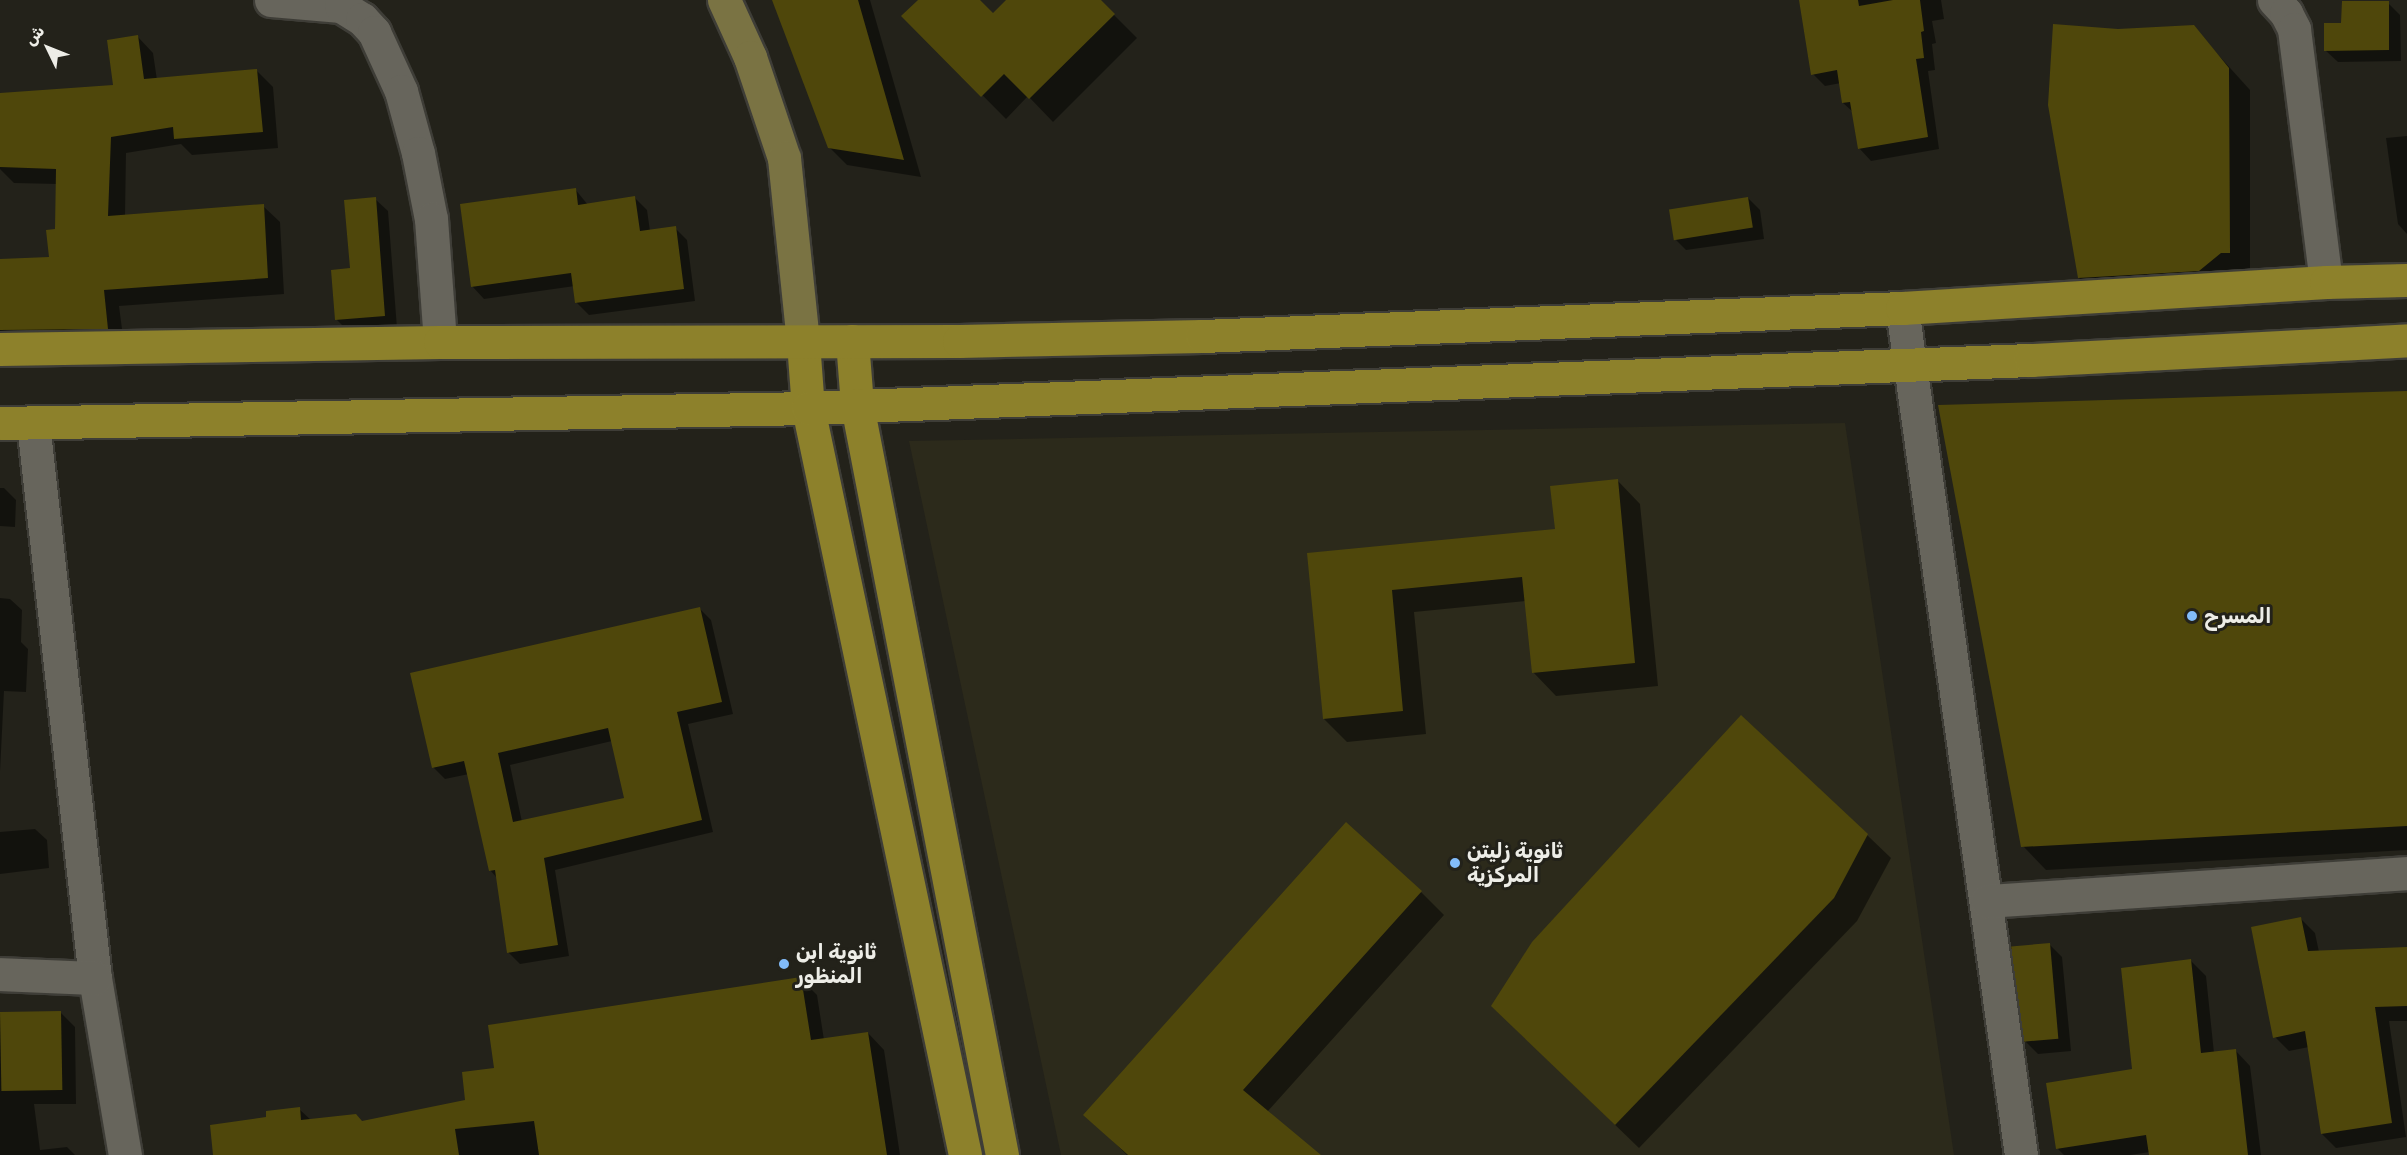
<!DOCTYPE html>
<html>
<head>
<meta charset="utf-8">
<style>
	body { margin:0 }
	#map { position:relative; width:2407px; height:1155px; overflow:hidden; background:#23221a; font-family:Rubik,Cairo,sans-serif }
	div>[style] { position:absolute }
	.built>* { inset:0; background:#2c2a1b }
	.shadow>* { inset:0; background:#0007 }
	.building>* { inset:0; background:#4f470b; transform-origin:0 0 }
	.roads { filter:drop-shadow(2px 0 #3e3d37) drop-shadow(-2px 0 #3e3d37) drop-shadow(0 2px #3e3d37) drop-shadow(0 -2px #3e3d37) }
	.minor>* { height:33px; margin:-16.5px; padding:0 16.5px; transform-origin:16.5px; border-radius:16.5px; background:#67655c }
	.secondary>* { height:33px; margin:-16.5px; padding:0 16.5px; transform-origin:16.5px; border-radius:16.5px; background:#7a7343 }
	.primary>* { height:33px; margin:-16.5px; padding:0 16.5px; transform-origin:16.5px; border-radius:16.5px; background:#8d812b }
	.dots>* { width:16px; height:16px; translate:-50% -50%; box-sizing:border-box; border:3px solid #23221a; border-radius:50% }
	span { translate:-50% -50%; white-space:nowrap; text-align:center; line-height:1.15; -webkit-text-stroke:6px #23221a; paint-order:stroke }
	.poi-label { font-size:21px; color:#edede7; font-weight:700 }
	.left { translate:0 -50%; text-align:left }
	.north { position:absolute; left:18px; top:18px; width:60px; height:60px; -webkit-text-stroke:4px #23221a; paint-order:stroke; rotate:313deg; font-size:16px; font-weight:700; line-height:24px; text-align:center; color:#edede7 }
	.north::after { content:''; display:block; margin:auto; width:21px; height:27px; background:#edede7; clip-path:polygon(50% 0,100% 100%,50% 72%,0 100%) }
</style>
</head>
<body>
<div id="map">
	<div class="built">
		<div style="clip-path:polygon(1845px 423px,1954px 1155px,1061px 1155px,909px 441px)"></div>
	</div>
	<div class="shadow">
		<div style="clip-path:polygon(774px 0,870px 0,921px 177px,847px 165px,829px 147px)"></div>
		<div style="clip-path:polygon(920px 0,978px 0,993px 15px,1008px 0,1099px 0,1137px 38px,1053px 122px,1028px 96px,1006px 119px,904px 16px)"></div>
		<div style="clip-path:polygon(1800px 0,1941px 0,1944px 19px,1932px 21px,1936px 43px,1932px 44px,1935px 70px,1928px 71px,1939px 149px,1871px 161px,1859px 148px,1853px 112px,1843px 103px,1841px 83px,1825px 86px,1813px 74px)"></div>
		<div style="clip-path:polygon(2388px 3px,2400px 15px,2401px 61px,2338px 62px,2325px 50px,2343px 25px)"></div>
		<div style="clip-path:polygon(2193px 27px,2250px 90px,2250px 274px,2100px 299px,2079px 278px)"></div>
		<div style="clip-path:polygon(137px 36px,153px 53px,157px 80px,257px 71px,273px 87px,278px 148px,192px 155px,181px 144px,126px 153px,125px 216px,263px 206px,280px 222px,284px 294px,119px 306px,124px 344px,0 355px,0 260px,51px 258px,57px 230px,57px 184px,14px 183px,0 169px,0 95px,115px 87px)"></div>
		<div style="clip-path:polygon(2407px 136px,2407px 234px,2398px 224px,2386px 138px)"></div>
		<div style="clip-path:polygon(575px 189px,588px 205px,635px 198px,647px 210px,650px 231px,675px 228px,687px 240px,695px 301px,589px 315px,577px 303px,575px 286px,484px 299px,472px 286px)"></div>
		<div style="clip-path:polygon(1748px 198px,1760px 210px,1764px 239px,1686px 250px,1674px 238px)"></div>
		<div style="clip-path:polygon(375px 199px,388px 211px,397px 328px,349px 332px,337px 320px)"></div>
		<div style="clip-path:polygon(2407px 392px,2407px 850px,2046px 870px,2023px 846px)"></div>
		<div style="clip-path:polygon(1617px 480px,1640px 504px,1658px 686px,1556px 696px,1533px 672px,1526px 601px,1414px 612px,1426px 734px,1347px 742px,1324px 719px,1309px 555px,1556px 530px)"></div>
		<div style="clip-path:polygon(0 488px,4px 488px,16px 500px,15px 527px,0 526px,0 531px)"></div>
		<div style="clip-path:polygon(0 598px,10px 599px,22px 610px,21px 642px,28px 649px,26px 692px,4px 691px,0 772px)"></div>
		<div style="clip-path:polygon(evenodd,699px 608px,711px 620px,733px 714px,688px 724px,713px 832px,555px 870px,569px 956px,520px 964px,508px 952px,497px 878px,490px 870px,469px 774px,445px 779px,433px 767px,699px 608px,612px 741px,625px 799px,522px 822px,510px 765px,612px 741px)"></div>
		<div style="clip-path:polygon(35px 829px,47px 840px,49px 868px,0 874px,0 832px)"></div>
		<div style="clip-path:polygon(1867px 835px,1891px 858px,1857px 921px,1639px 1148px,1516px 1029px)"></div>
		<div style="clip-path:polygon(1421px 892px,1444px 915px,1267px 1112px,1319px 1155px,1127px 1155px,1086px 1115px)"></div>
		<div style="clip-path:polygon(2301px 919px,2315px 933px,2319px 952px,2407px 949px,2407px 1021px,2389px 1021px,2406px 1137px,2336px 1148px,2322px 1134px,2309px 1047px,2289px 1051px,2275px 1037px)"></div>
		<div style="clip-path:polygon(2050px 945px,2062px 957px,2071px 1051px,2038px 1054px,2026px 1042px)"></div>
		<div style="clip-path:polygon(2190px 960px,2206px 976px,2214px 1053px,2235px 1050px,2250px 1066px,2261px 1155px,2150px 1155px,2150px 1152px,2130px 1155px,2064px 1155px,2058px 1149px,2134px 1070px)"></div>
		<div style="clip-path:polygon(800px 978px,817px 995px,824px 1040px,868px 1033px,884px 1050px,900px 1155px,215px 1155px,268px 1119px,299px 1109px,311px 1120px,362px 1122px,467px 1101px,496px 1069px)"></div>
		<div style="clip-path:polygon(0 1013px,61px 1013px,75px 1027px,76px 1104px,34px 1104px,40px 1150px,67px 1147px,75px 1155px,0 1155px)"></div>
	</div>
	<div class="building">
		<div style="clip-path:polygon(772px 0,858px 0,904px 160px,828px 148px)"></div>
		<div style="clip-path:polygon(918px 0,980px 0,993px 13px,1006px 0,1101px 0,1115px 14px,1029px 99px,1004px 74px,981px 97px,901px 16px)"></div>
		<div style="clip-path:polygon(1799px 0,1858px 0,1859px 6px,1893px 0,1920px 0,1924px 31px,1921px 32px,1924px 58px,1916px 59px,1928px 137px,1858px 149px,1850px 102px,1842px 103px,1837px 70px,1811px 75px)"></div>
		<div style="clip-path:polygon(2342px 1px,2389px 1px,2389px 50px,2324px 51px,2324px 23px,2341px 23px)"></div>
		<div style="clip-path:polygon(2053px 24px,2118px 29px,2194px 25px,2229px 68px,2230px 253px,2221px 253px,2199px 271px,2078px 278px,2048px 105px)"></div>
		<div style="clip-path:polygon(138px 35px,144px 79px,257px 69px,263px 132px,174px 139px,173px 127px,111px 137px,108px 216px,264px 204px,268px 278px,104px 290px,108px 329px,0 330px,0 259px,49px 257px,46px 230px,55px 229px,56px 169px,0 167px,0 93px,113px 85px,107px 40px)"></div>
		<div style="clip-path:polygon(576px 188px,578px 205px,635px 196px,640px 231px,676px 226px,684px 289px,575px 303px,571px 273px,471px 287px,460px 204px)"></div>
		<div style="clip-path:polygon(376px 197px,385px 316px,335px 320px,331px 270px,350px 268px,344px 200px)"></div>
		<div style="left:1748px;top:197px;width:31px;height:80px;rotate:81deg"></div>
		<div style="clip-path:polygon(2407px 391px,2407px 826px,2021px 847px,1938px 405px)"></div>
		<div style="clip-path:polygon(1618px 479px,1635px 663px,1532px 673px,1522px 577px,1392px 590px,1403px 711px,1323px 719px,1307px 553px,1555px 529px,1550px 486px)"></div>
		<div style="clip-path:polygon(evenodd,700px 607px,722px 702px,677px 712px,702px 820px,544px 858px,558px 945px,507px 953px,495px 870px,489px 871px,464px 761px,432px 768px,410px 673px,700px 607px,608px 728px,624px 798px,513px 822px,498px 753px,608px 728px)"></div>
		<div style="clip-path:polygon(1741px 715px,1868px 834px,1834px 898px,1615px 1125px,1491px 1006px,1532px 942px)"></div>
		<div style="clip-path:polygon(1346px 822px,1422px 891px,1243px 1090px,1321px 1155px,1128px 1155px,1083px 1115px)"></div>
		<div style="clip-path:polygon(2301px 917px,2308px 951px,2407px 947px,2407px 1006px,2375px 1007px,2392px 1123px,2321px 1134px,2305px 1031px,2273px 1038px,2251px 927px)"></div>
		<div style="left:2050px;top:943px;width:96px;height:39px;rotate:85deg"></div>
		<div style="clip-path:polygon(2191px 959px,2201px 1053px,2236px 1049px,2248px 1155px,2149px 1155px,2146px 1135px,2056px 1149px,2046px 1083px,2132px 1069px,2121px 968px)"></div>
		<div style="clip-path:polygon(801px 977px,811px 1040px,868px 1032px,887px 1155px,539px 1155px,534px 1121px,455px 1129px,459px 1155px,213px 1155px,210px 1125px,266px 1117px,266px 1111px,300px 1107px,301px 1120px,356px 1114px,362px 1121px,465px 1100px,462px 1072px,494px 1068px,488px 1025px)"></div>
		<div style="left:61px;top:1011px;width:79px;height:61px;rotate:89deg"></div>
	</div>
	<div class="roads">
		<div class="minor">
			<div style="left:271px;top:0;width:70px;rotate:4.9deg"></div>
			<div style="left:341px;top:6px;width:25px;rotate:32deg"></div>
			<div style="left:362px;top:19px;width:18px;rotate:47deg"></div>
			<div style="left:374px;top:32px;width:65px;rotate:65.4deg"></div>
			<div style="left:401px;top:91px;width:64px;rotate:74.7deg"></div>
			<div style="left:418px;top:153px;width:67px;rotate:78.9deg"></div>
			<div style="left:431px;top:219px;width:123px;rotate:85.8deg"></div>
			<div style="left:2274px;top:0;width:18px;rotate:47deg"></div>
			<div style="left:2286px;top:13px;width:18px;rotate:63deg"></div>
			<div style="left:2294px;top:29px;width:255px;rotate:82.8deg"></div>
			<div style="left:1902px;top:308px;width:855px;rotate:82deg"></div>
			<div style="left:33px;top:423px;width:558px;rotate:83.63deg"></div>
			<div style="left:95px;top:978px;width:180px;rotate:80.4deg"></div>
			<div style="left:1987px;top:901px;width:421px;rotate:-3.8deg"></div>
			<div style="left:0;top:974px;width:95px;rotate:2.4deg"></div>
		</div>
		<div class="secondary">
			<div style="left:724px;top:0;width:63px;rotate:65.5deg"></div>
			<div style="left:750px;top:57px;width:107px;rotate:71.4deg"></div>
			<div style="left:784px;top:158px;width:185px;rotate:84.1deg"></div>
		</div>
		<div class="primary">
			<div style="left:852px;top:341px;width:64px;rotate:85.5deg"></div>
			<div style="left:857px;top:405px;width:764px;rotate:79.06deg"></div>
			<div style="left:803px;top:342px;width:66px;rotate:85.7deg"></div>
			<div style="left:808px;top:408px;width:763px;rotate:78.13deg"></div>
			<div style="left:0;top:349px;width:440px;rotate:-0.9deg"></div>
			<div style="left:440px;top:342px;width:519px;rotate:-0.11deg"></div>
			<div style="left:959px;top:341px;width:243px;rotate:-1.2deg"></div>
			<div style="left:1202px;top:336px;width:701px;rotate:-2.29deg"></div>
			<div style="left:1902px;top:308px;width:425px;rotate:-3.5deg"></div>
			<div style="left:2326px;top:282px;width:81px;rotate:-1.4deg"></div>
			<div style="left:0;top:423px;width:808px;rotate:-1.06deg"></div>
			<div style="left:808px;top:408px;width:1224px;rotate:-2.25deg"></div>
			<div style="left:2031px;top:360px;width:377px;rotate:-3deg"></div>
		</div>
	</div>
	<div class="dots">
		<div style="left:2192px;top:616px;background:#82bcfa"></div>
		<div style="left:1455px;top:863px;background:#82bcfa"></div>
		<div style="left:784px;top:964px;background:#82bcfa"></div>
	</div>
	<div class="poi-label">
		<span class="left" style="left:2204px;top:616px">المسرح</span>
		<span class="left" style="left:1467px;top:863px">ثانوية زليتن<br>المركزية</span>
		<span class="left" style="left:796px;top:964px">ثانوية ابن<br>المنظور</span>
	</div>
	<div class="north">ش</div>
</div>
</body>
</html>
